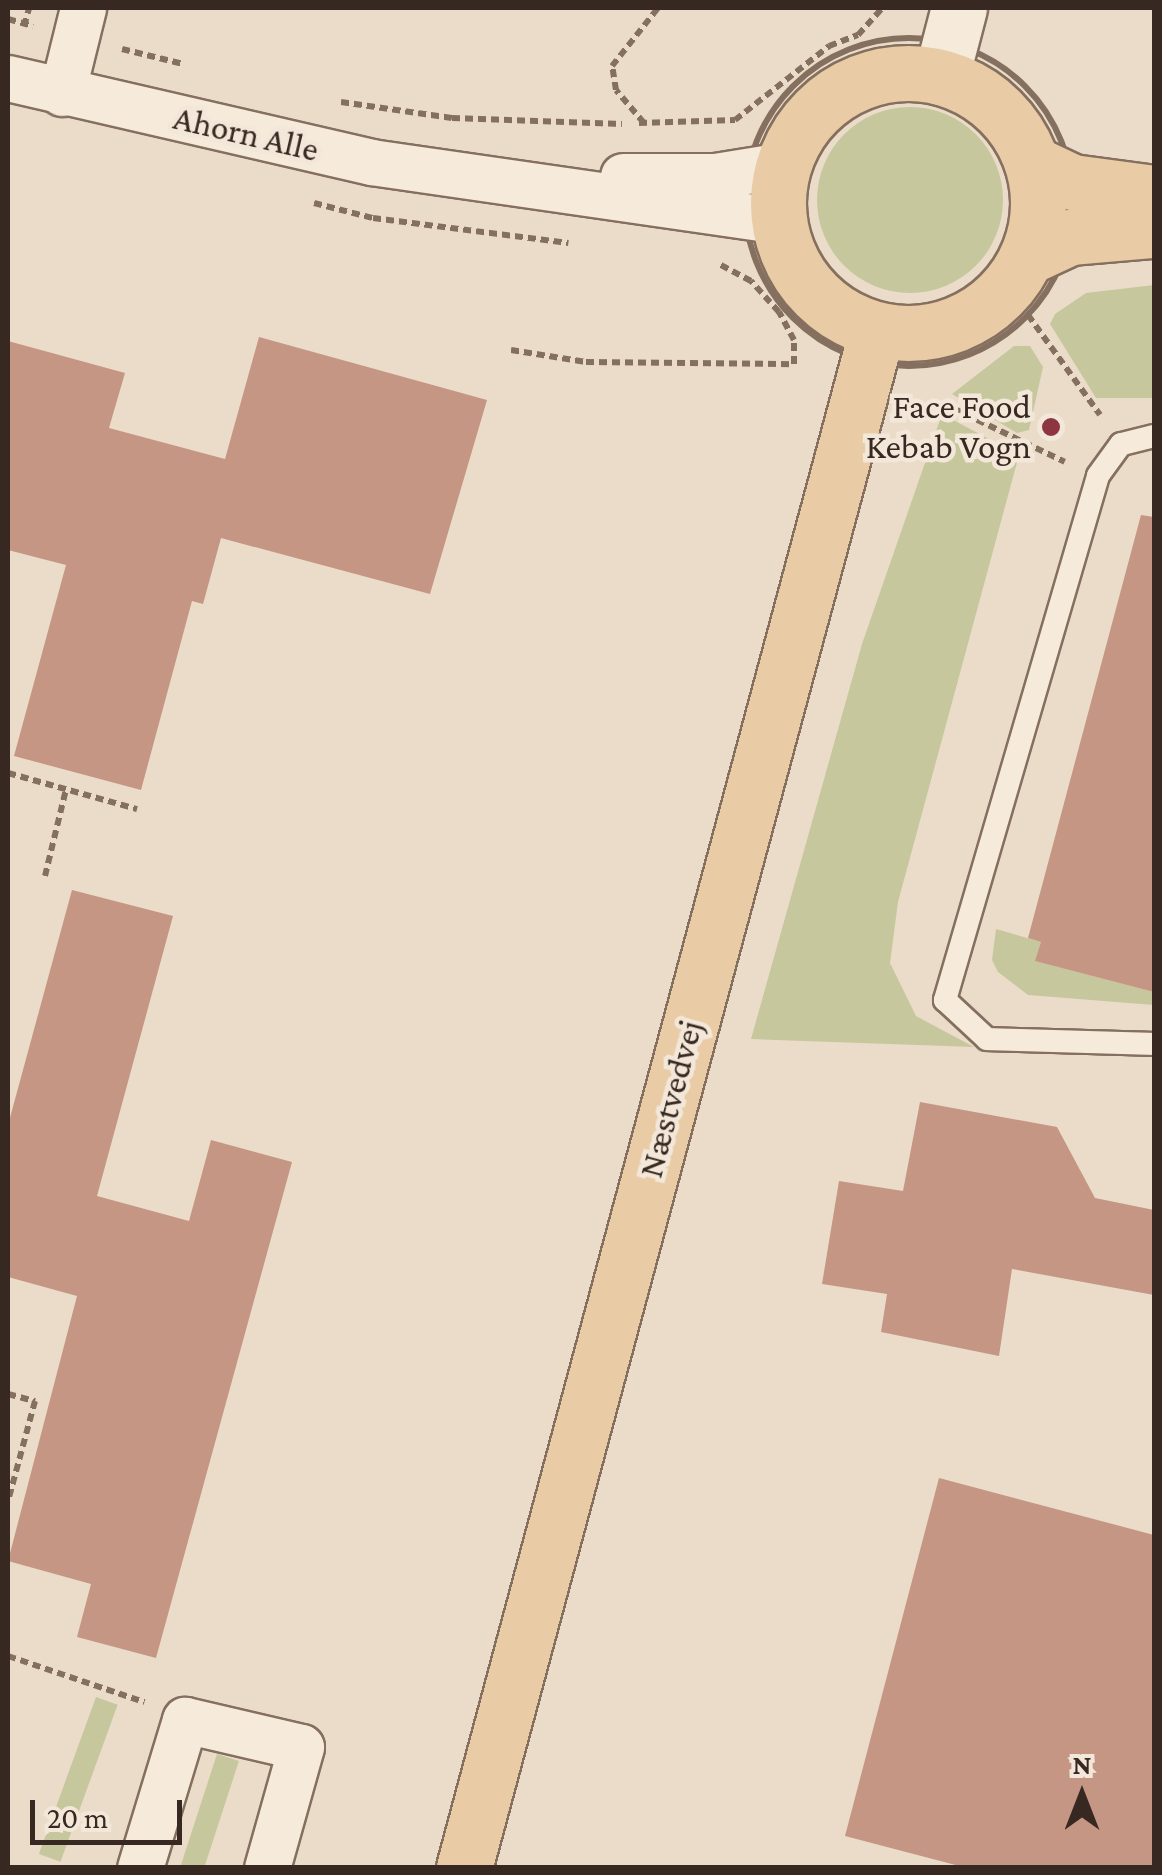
<!DOCTYPE html>
<html>
<head>
<meta charset="utf-8">
<style>
	body { margin:0 }
	#map { position:relative; width:1162px; height:1875px; overflow:hidden; background:#eadcc9; font-family:"Crimson Pro",serif }
	div>[style] { position:absolute }
	.green>* { inset:0; background:#c7c79e; transform-origin:0 0 }
	.round { border-radius:50% }
	.building>* { inset:0; background:#c49683 }
	.path>* { height:6px; margin-top:-3px; transform-origin:0; background:repeating-linear-gradient(90deg,#856f5f 0 8px,transparent 0 13px) }
	.path>.ring { margin:-3px; padding:0; box-sizing:content-box; background:none; border:6px solid #856f5f; border-radius:50% }
	.roads { filter:drop-shadow(2px 0 #856f5f) drop-shadow(-2px 0 #856f5f) drop-shadow(0 2px #856f5f) drop-shadow(0 -2px #856f5f) }
	.lane>* { height:22px; margin:-11px; padding:0 11px; transform-origin:11px; border-radius:11px; background:#f6ebdb }
	.street>* { height:45px; margin:-22.5px; padding:0 22.5px; transform-origin:22.5px; border-radius:22.5px; background:#f6ebdb }
	.secondary>* { height:55px; margin:-27.5px; padding:0 27.5px; transform-origin:27.5px; border-radius:27.5px; background:#f6ebdb }
	.primary>* { height:55px; margin:-27.5px; padding:0 27.5px; transform-origin:27.5px; border-radius:27.5px; background:#e9cba5 }
	.primary>.ring { margin:-27.5px; padding:0; box-sizing:content-box; background:none; border:55px solid #e9cba5; border-radius:50% }
	.dots>* { width:28px; height:28px; translate:-50% -50%; box-sizing:border-box; border:5px solid #f2e7d8; border-radius:50% }
	span { translate:-50% -50%; white-space:nowrap; text-align:center; line-height:1.15; -webkit-text-stroke:9px #f2e7d8; paint-order:stroke }
	.street-label { font-size:35px; color:#372921 }
	.poi-label { font-size:35px; color:#372921 }
	.right { translate:-100% -50%; text-align:right }
	.frame { position:absolute; inset:0; border:10px solid #372921; pointer-events:none }
	.north { position:absolute; left:1032px; top:1745px; width:100px; height:100px; -webkit-text-stroke:8px #f2e7d8; paint-order:stroke; rotate:0deg; font-size:28px; font-weight:700; line-height:40px; text-align:center; color:#372921 }
	.north::after { content:''; display:block; margin:auto; width:35px; height:45px; background:#372921; clip-path:polygon(50% 0,100% 100%,50% 72%,0 100%) }
	.scale { position:absolute; left:30px; top:1800px; width:152px; height:45px; box-sizing:border-box; border:5px solid #372921; border-top:0; padding-left:12px; font-size:30px; line-height:35px; white-space:nowrap; color:#372921; -webkit-text-stroke:8px #f2e7d8; paint-order:stroke }
</style>
</head>
<body>
<div id="map">
	<div class="green">
		<div class="round" style="left:817px;top:107px;width:186px;height:186px"></div>
		<div style="clip-path:polygon(1154px 285px,1154px 398px,1096px 398px,1050px 324px,1055px 314px,1086px 293px)"></div>
		<div style="clip-path:polygon(1014px 346px,1030px 346px,1043px 367px,1029px 430px,1017px 433px,952px 394px)"></div>
		<div style="clip-path:polygon(942px 414px,1019px 455px,898px 902px,890px 963px,916px 1016px,974px 1047px,751px 1039px,862px 644px)"></div>
		<div style="clip-path:polygon(996px 929px,1041px 942px,1036px 961px,1154px 992px,1154px 1005px,1028px 995px,998px 972px,992px 960px)"></div>
		<div style="left:96px;top:1697px;width:23px;height:167px;rotate:20deg"></div>
		<div style="left:217px;top:1754px;width:23px;height:118px;rotate:18deg"></div>
	</div>
	<div class="building">
		<div style="clip-path:polygon(259px 337px,487px 400px,430px 594px,221px 538px,203px 604px,192px 601px,141px 790px,14px 756px,66px 565px,8px 550px,8px 341px,125px 373px,109px 428px,225px 459px)"></div>
		<div style="clip-path:polygon(1141px 515px,1154px 517px,1154px 992px,1035px 961px,1041px 942px,1028px 938px)"></div>
		<div style="clip-path:polygon(72px 890px,173px 916px,97px 1196px,189px 1221px,211px 1140px,292px 1162px,156px 1658px,77px 1637px,91px 1584px,8px 1561px,77px 1296px,8px 1277px,8px 1125px)"></div>
		<div style="clip-path:polygon(920px 1102px,1057px 1127px,1095px 1198px,1154px 1210px,1154px 1295px,1012px 1269px,999px 1356px,881px 1332px,887px 1294px,822px 1284px,839px 1181px,903px 1191px)"></div>
		<div style="clip-path:polygon(939px 1478px,1154px 1535px,1154px 1868px,967px 1868px,845px 1836px)"></div>
	</div>
	<div class="path">
		<div style="left:8px;top:19px;width:26px;rotate:16deg"></div>
		<div style="left:24px;top:26px;width:19px;rotate:-74deg"></div>
		<div class="ring" style="left:745px;top:38px;width:322px;height:322px"></div>
		<div style="left:122px;top:49px;width:63px;rotate:13.8deg"></div>
		<div style="left:341px;top:102px;width:112px;rotate:8.2deg"></div>
		<div style="left:452px;top:118px;width:170px;rotate:2deg"></div>
		<div style="left:639px;top:123px;width:96px;rotate:-1.8deg"></div>
		<div style="left:735px;top:120px;width:120px;rotate:-38.2deg"></div>
		<div style="left:829px;top:46px;width:31px;rotate:-21deg"></div>
		<div style="left:858px;top:35px;width:36px;rotate:-48deg"></div>
		<div style="left:644px;top:123px;width:43px;rotate:-130.3deg"></div>
		<div style="left:616px;top:90px;width:24px;rotate:-99deg"></div>
		<div style="left:612px;top:66px;width:74px;rotate:-51.6deg"></div>
		<div style="left:314px;top:203px;width:61px;rotate:14.3deg"></div>
		<div style="left:373px;top:218px;width:197px;rotate:7.3deg"></div>
		<div style="left:1028px;top:315px;width:123px;rotate:54.2deg"></div>
		<div style="left:511px;top:350px;width:76px;rotate:9.1deg"></div>
		<div style="left:586px;top:362px;width:208px;rotate:0.6deg"></div>
		<div style="left:794px;top:364px;width:24px;rotate:-90deg"></div>
		<div style="left:794px;top:340px;width:32px;rotate:-118deg"></div>
		<div style="left:779px;top:312px;width:42px;rotate:-132.1deg"></div>
		<div style="left:751px;top:281px;width:36px;rotate:-152deg"></div>
		<div style="left:942px;top:403px;width:136px;rotate:25.6deg"></div>
		<div style="left:8px;top:773px;width:134px;rotate:15.6deg"></div>
		<div style="left:45px;top:876px;width:89px;rotate:-76.4deg"></div>
		<div style="left:8px;top:1394px;width:28px;rotate:15deg"></div>
		<div style="left:35px;top:1401px;width:104px;rotate:105.1deg"></div>
		<div style="left:8px;top:1656px;width:144px;rotate:18.7deg"></div>
	</div>
	<div class="roads">
		<div class="lane">
			<div style="left:1154px;top:436px;width:34px;rotate:166deg"></div>
			<div style="left:1121px;top:444px;width:39px;rotate:126deg"></div>
			<div style="left:1098px;top:476px;width:546px;rotate:106.28deg"></div>
			<div style="left:945px;top:1000px;width:57px;rotate:42.9deg"></div>
			<div style="left:987px;top:1039px;width:167px;rotate:1.7deg"></div>
		</div>
		<div class="street">
			<div style="left:8px;top:78px;width:373px;rotate:13deg"></div>
			<div style="left:371px;top:162px;width:412px;rotate:8.2deg"></div>
			<div style="left:62px;top:93px;width:88px;rotate:-76.1deg"></div>
			<div style="left:623px;top:176px;width:92px"></div>
			<div style="left:715px;top:176px;width:69px;rotate:-9.2deg"></div>
			<div style="left:140px;top:1868px;width:155px;rotate:-73.1deg"></div>
			<div style="left:185px;top:1720px;width:119px;rotate:13.1deg"></div>
			<div style="left:301px;top:1747px;width:126px;rotate:105.7deg"></div>
		</div>
		<div class="secondary">
			<div style="left:941px;top:77px;width:71px;rotate:-75.4deg"></div>
		</div>
		<div class="primary">
			<div class="ring" style="left:778px;top:73px;width:205px;height:205px"></div>
			<div style="left:1032px;top:163px;width:44px;rotate:25.4deg"></div>
			<div style="left:1072px;top:182px;width:83px;rotate:7.6deg"></div>
			<div style="left:1027px;top:257px;width:47px;rotate:-24.9deg"></div>
			<div style="left:1070px;top:237px;width:84px;rotate:-4.8deg"></div>
			<div style="left:464px;top:1868px;width:1592px;rotate:-74.97deg"></div>
		</div>
	</div>
	<div class="dots">
		<div style="left:1051px;top:427px;background:#8d3641"></div>
	</div>
	<div class="street-label">
		<span style="left:246px;top:134px;rotate:13deg">Ahorn Alle</span>
		<span style="left:671px;top:1099px;rotate:-75deg">Næstvedvej</span>
	</div>
	<div class="poi-label">
		<span class="right" style="left:1031px;top:427px">Face Food<br>Kebab Vogn</span>
	</div>
	<div class="frame"></div>
	<div class="north">N</div>
	<div class="scale">20 m</div>
</div>
</body>
</html>
